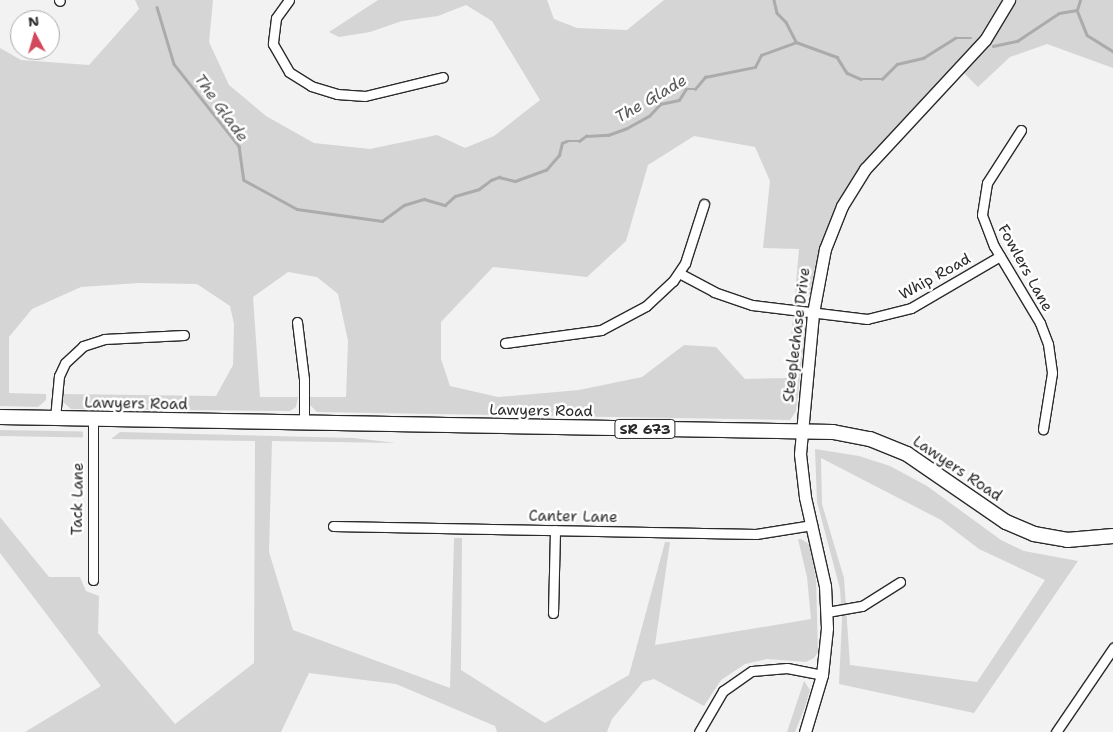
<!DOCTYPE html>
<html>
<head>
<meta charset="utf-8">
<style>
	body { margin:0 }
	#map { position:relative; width:1113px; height:732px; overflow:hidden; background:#f2f2f2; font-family:"Shantell Sans",sans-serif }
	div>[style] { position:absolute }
	.green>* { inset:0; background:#d5d5d5; transform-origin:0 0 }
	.stream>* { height:2.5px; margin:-1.25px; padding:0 1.25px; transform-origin:1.25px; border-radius:1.25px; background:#ababab }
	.roads { filter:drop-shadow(1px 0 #2b2b2b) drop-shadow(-1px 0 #2b2b2b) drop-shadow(0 1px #2b2b2b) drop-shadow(0 -1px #2b2b2b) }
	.street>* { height:9px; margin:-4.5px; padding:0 4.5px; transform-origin:4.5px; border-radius:4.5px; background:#fff }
	.secondary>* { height:11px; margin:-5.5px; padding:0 5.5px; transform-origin:5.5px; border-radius:5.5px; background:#fff }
	.primary>* { height:14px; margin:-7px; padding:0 7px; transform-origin:7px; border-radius:7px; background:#fff }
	span { translate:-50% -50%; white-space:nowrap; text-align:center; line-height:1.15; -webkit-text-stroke:5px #fff; paint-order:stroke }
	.shield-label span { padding:1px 4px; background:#fff; border:1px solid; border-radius:4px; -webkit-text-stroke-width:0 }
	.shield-label { font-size:14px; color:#2b2b2b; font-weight:700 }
	.street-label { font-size:15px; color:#2b2b2b }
	.water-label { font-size:16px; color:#585858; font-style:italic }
	.north { position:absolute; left:10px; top:10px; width:50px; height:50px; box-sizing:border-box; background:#fff; border:1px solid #aaa; border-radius:50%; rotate:354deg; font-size:14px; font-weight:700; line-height:20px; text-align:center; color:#2b2b2b }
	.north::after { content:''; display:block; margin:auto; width:18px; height:22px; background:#d1495b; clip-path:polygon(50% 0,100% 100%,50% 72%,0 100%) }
</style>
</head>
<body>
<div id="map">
	<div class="green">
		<div style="clip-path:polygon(135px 0,213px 0,209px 42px,229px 85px,266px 116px,314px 143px,370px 149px,437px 135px,465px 148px,494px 136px,540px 100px,492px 21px,466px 5px,438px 16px,402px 21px,370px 32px,339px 37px,329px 32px,378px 0,547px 0,554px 19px,577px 28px,627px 30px,664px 0,1002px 0,974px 46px,868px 159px,823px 241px,811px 297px,806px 304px,794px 306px,799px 249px,763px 248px,770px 181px,755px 147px,694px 136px,648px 165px,626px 241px,587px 277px,493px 267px,441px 322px,441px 359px,450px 386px,498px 397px,579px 390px,642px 377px,684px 345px,716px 347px,745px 379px,787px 378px,793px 316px,798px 317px,806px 327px,796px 411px,790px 420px,317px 412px,310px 405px,309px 397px,346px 397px,348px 341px,338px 294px,317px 277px,288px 272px,253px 297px,260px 397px,298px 397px,296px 407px,290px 411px,71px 409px,62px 401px,60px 394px,216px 396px,233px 365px,234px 324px,230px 306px,197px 284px,139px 283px,81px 287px,32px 309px,9px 337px,9px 393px,46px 394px,46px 400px,38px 407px,0 406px,0 48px,21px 60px,89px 65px,139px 9px)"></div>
		<div style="clip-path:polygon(1009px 0,1113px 0,1113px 68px,1047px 44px,1010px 57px,978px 87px,964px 73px)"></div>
		<div style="left:0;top:430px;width:83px;height:6px;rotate:1deg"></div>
		<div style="clip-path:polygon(120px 432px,354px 438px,396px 443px,272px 441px,269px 552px,293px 630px,450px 688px,454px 538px,462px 538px,461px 670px,545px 723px,629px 675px,665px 542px,670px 542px,655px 645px,811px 619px,807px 577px,798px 539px,801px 539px,809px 544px,816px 578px,818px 652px,814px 658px,806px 662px,767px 659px,745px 664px,721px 680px,704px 706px,654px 679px,643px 682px,612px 719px,607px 732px,497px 732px,495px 726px,396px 684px,309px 673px,281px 732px,25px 732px,101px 686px,0 553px,0 517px,49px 577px,80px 577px,86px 591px,99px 596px,98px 633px,175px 724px,254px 663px,255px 441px,111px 439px)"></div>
		<div style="clip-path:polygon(evenodd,815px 449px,859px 456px,890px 466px,927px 486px,1001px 540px,1024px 551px,1078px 561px,974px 713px,839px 684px,842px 619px,840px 589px,817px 502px,815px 449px,821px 458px,941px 520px,979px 549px,1045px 580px,977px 682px,850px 665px,844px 578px,822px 504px,821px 458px)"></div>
		<div style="clip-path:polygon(804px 681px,810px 690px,805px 707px,795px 732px,787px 732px)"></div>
	</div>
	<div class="stream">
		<div style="left:774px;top:0;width:13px;rotate:77deg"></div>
		<div style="left:777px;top:13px;width:13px;rotate:45deg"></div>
		<div style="left:786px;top:22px;width:22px;rotate:63deg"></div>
		<div style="left:157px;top:7px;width:59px;rotate:73.4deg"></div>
		<div style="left:174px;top:64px;width:105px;rotate:51.6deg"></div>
		<div style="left:239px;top:146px;width:34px;rotate:82deg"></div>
		<div style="left:244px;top:180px;width:60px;rotate:28.7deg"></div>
		<div style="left:297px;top:209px;width:86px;rotate:8deg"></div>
		<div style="left:382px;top:221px;width:27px;rotate:-36deg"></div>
		<div style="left:404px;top:205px;width:21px;rotate:-17deg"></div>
		<div style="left:424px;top:199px;width:22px;rotate:16deg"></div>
		<div style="left:445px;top:205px;width:13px;rotate:-42deg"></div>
		<div style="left:455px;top:196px;width:25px;rotate:-16deg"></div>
		<div style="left:479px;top:189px;width:15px;rotate:-37deg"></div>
		<div style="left:491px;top:180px;width:9px;rotate:-21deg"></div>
		<div style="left:499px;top:177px;width:16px;rotate:14deg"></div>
		<div style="left:515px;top:181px;width:33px;rotate:-20deg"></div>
		<div style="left:546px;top:170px;width:20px;rotate:-49deg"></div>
		<div style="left:559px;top:155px;width:12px;rotate:-76deg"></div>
		<div style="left:562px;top:143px;width:5px;rotate:-22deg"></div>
		<div style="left:567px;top:141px;width:12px"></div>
		<div style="left:579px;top:141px;width:9px;rotate:-36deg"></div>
		<div style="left:586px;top:136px;width:22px;rotate:-3deg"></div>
		<div style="left:608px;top:135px;width:20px;rotate:-20deg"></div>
		<div style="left:627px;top:128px;width:25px;rotate:-29deg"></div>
		<div style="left:649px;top:116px;width:16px;rotate:-47deg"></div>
		<div style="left:660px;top:104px;width:19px;rotate:-12deg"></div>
		<div style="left:679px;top:100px;width:13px;rotate:-58deg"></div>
		<div style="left:686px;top:89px;width:9px"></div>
		<div style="left:695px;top:89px;width:16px;rotate:-50deg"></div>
		<div style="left:705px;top:77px;width:51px;rotate:-11.3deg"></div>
		<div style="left:755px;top:67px;width:13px;rotate:-63deg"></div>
		<div style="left:761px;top:55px;width:37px;rotate:-20deg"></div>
		<div style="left:796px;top:42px;width:44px;rotate:20.1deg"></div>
		<div style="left:837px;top:57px;width:19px;rotate:58deg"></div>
		<div style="left:847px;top:73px;width:15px;rotate:23deg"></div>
		<div style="left:861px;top:79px;width:21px"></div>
		<div style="left:882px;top:79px;width:21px;rotate:-45deg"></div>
		<div style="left:897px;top:64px;width:27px;rotate:-13deg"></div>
		<div style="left:923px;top:58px;width:38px;rotate:-32deg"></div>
		<div style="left:955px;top:38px;width:16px"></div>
		<div style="left:1077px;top:10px;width:27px;rotate:68deg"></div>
		<div style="left:1087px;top:35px;width:31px;rotate:32deg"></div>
		<div style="left:1077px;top:10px;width:10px;rotate:-73deg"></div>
		<div style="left:993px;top:46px;width:25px;rotate:-12deg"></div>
		<div style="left:1017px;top:41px;width:50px;rotate:-33.7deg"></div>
		<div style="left:1059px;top:13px;width:18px;rotate:-9deg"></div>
	</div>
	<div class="roads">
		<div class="street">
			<div style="left:59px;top:0;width:1px;rotate:45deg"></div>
			<div style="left:289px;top:0;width:22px;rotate:126deg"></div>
			<div style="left:276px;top:18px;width:26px;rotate:97deg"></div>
			<div style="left:273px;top:44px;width:32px;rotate:60deg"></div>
			<div style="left:289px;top:72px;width:26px;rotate:32deg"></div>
			<div style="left:311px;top:86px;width:27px;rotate:17deg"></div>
			<div style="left:337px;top:94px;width:28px;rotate:4deg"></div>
			<div style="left:365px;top:96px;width:80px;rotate:-13.7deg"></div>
			<div style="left:1021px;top:130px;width:63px;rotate:122.7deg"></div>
			<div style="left:987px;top:183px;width:32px;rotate:99deg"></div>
			<div style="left:982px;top:215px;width:33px;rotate:69deg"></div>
			<div style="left:994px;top:246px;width:90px;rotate:59.1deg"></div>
			<div style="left:1040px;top:323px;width:22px;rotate:69deg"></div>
			<div style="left:1048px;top:344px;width:29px;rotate:82deg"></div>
			<div style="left:1052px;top:373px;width:57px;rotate:99.1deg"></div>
			<div style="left:679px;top:273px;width:40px;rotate:28deg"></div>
			<div style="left:714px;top:292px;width:40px;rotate:18.9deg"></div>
			<div style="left:752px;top:305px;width:116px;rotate:6.9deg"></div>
			<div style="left:867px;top:319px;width:45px;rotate:-14deg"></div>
			<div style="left:911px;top:308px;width:103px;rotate:-30.3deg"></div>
			<div style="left:297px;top:322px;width:57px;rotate:83deg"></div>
			<div style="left:304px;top:379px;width:44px;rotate:90deg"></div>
			<div style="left:505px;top:343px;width:97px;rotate:-7.7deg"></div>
			<div style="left:601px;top:330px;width:51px;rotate:-28.1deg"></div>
			<div style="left:646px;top:306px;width:37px;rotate:-43deg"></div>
			<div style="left:673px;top:281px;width:22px;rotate:-56deg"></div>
			<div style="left:685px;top:263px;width:62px;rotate:-72.1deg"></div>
			<div style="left:55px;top:418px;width:42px;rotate:-84.6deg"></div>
			<div style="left:59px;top:376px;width:14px;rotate:-65deg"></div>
			<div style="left:65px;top:363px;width:25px;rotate:-43deg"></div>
			<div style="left:83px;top:346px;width:22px;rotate:-18deg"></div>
			<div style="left:104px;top:339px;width:80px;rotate:-2.9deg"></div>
			<div style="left:93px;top:419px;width:161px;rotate:90deg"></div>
			<div style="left:333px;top:526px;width:423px;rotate:1.1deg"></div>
			<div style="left:756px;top:534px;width:57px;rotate:-9.1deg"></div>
			<div style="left:827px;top:612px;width:36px;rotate:-10deg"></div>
			<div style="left:862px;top:606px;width:45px;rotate:-32.3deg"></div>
			<div style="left:553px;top:613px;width:83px;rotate:-88.6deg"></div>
			<div style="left:699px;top:732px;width:48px;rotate:-59.7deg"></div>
			<div style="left:723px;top:691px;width:35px;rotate:-35deg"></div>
			<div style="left:752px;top:671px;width:35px;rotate:-5deg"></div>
			<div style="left:787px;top:668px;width:36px;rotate:11deg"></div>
			<div style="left:1056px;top:732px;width:102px;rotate:-55.8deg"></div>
		</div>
		<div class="secondary">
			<div style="left:805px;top:732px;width:59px;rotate:-73.4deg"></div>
			<div style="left:822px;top:675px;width:47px;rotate:-83.9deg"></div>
			<div style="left:827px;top:628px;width:42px;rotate:-92.7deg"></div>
			<div style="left:825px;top:586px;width:91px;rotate:-102.7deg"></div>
			<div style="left:805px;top:497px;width:43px;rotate:-96.6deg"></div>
			<div style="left:800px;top:454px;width:142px;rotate:-84.7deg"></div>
			<div style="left:813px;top:313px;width:65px;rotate:-79.4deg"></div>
			<div style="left:825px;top:249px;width:46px;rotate:-68.4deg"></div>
			<div style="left:842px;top:206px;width:44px;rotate:-58.1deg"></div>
			<div style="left:865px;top:169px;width:176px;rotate:-47.1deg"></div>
			<div style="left:985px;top:40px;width:47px;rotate:-59deg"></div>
		</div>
		<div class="primary">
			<div style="left:0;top:417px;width:833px;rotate:1.03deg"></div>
			<div style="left:833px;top:432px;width:38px;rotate:11deg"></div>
			<div style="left:870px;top:439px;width:40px;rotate:22deg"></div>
			<div style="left:907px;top:454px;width:120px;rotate:34.5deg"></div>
			<div style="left:1006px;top:522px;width:30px;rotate:23deg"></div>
			<div style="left:1034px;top:534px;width:34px;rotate:10deg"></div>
			<div style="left:1067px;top:540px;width:46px;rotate:-5deg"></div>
		</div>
	</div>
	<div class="shield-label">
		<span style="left:645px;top:429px">SR 673</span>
	</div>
	<div class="street-label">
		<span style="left:1025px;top:268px;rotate:61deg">Fowlers Lane</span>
		<span style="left:935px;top:277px;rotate:-29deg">Whip Road</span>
		<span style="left:797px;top:335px;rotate:-83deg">Steeplechase Drive</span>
		<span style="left:136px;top:404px;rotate:1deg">Lawyers Road</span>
		<span style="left:541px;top:411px;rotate:1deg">Lawyers Road</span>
		<span style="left:957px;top:469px;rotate:34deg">Lawyers Road</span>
		<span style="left:78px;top:499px;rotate:-89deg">Tack Lane</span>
		<span style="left:573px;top:517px;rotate:1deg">Canter Lane</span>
	</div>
	<div class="water-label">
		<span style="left:651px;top:99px;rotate:-30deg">The Glade</span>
		<span style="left:221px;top:108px;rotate:54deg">The Glade</span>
	</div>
	<div class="north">N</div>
</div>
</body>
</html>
